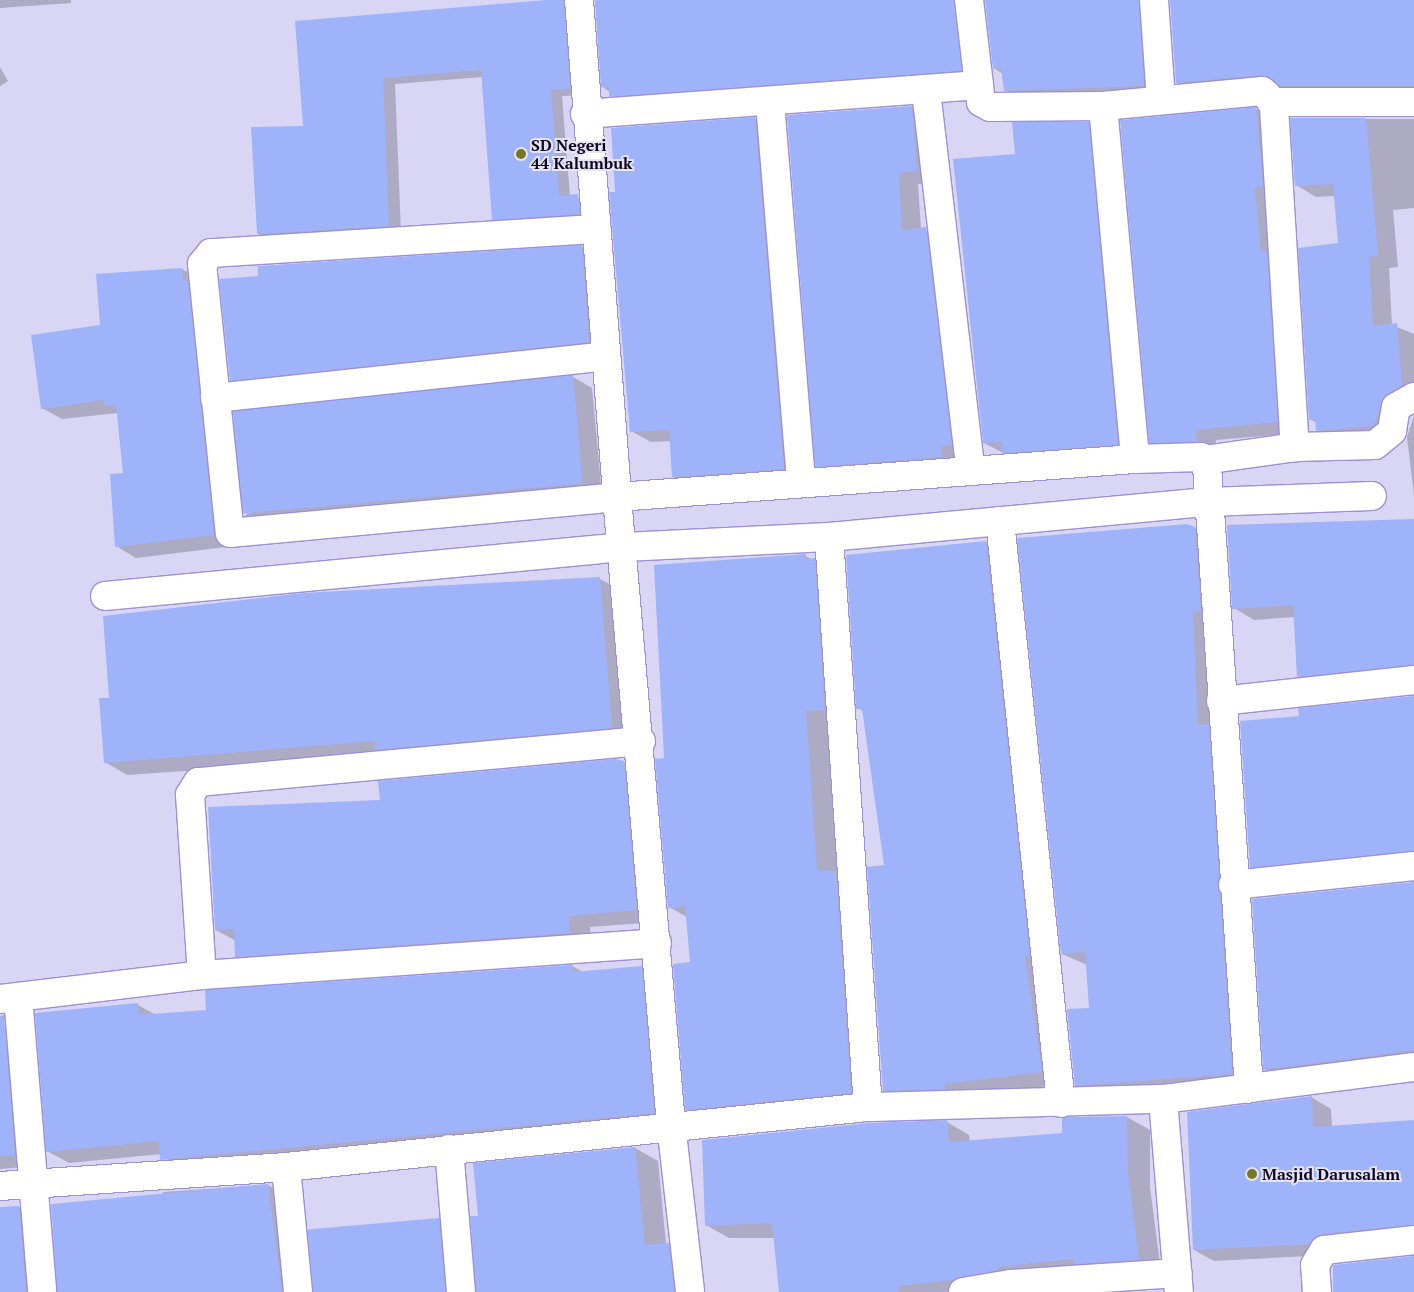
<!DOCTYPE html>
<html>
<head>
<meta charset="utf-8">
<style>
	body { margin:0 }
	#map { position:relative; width:1414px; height:1292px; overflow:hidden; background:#d9d5f4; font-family:"PT Serif",serif }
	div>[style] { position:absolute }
	.shadow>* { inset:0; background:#0003 }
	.building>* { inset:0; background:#9fb3fb; transform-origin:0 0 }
	.roads { filter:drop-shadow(1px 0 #9d8fd8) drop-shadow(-1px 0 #9d8fd8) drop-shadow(0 1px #9d8fd8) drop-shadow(0 -1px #9d8fd8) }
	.street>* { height:28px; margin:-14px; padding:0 14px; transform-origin:14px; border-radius:14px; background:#fff }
	.dots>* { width:14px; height:14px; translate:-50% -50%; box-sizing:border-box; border:2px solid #e6e4f4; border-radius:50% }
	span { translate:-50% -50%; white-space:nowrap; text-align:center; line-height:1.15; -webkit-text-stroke:4px #e6e4f4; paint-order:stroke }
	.poi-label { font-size:16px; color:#0e0721; font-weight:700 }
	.left { translate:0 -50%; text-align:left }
</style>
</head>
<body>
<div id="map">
	<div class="shadow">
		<div style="clip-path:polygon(0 0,71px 0,71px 3px,0 8px)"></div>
		<div style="clip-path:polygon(564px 0,575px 7px,581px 95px,562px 96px,570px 196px,590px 202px,591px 220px,505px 226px,493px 219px,482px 77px,395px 84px,401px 232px,270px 240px,258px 234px,304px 127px,296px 22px)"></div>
		<div style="clip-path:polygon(595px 0,979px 0,982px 82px,631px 108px,603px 87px)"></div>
		<div style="clip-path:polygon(986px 0,1165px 0,1165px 98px,1025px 102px,1005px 90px,1003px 74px,994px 68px)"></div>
		<div style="clip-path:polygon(1171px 0,1414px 0,1414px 99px,1302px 97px,1282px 87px,1197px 95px,1177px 83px)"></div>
		<div style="clip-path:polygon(0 67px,8px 81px,0 86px)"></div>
		<div style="clip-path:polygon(912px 107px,932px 118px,936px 182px,918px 184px,921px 229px,946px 240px,961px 468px,836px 478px,817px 466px)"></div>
		<div style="clip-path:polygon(1256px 109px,1276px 120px,1297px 433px,1216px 440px,1216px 452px,1170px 454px,1150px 442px)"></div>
		<div style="clip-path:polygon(755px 118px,775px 130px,803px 480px,693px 488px,673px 477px,671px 441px,651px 442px,631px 431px,611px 193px,616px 193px,612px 129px)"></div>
		<div style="clip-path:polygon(1292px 119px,1414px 119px,1414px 208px,1393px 210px,1398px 267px,1389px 268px,1392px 325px,1414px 334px,1414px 403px,1395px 437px,1338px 442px,1318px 430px,1317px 423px,1310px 419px,1339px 245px,1335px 196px,1316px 197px,1296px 185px)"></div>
		<div style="clip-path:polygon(1088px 123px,1108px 134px,1137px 455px,1023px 463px,984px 443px,1016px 155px)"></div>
		<div style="clip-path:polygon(582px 247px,602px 258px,609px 353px,251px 391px,231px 380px,260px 278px)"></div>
		<div style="clip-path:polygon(182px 269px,202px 281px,234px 546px,136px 558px,116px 546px,124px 474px,118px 413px,62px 419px,42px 408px,101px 326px)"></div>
		<div style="clip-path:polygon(573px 377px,592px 388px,602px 495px,264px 526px,245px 515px)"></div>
		<div style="clip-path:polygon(1414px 416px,1414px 496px,1407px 437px)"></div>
		<div style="clip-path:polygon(1195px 528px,1216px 540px,1253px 1086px,1097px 1097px,1076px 1085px,1090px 1009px,1087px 965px,1062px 954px)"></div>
		<div style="clip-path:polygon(986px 542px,1008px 555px,1064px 1084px,906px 1103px,884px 1090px,885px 866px,864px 712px,858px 708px)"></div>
		<div style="clip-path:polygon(805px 556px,837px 572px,873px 1105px,709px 1122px,687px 1109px,691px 963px,687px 917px,669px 907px,666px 760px)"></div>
		<div style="clip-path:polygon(1414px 568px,1414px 677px,1318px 688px,1298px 676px,1295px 617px,1254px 620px,1234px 608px)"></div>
		<div style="clip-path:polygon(600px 579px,622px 591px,633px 740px,127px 775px,105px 762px,111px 699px,304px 594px)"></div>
		<div style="clip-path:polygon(1414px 697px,1414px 863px,1271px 878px,1251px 867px,1300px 717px)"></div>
		<div style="clip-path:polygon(624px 762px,645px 774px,657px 922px,590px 927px,591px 945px,257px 968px,236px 956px,236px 941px,216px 930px,381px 802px)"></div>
		<div style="clip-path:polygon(1414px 883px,1414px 1066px,1285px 1081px,1265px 1070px)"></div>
		<div style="clip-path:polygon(572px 966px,583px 972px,641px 967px,663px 980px,675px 1125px,182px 1171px,161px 1154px,69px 1163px,47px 1151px,138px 1005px,156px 1015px,208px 1011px)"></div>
		<div style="clip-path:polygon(0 1028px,24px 1040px,35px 1166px,0 1169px)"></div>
		<div style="clip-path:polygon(1311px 1097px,1331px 1109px,1332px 1127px,1414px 1121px,1414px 1239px,1330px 1255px,1214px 1261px,1194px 1250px)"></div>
		<div style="clip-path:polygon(1127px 1117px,1150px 1130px,1150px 1187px,1161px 1272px,977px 1292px,780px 1292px,776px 1238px,729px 1238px,706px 1225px,947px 1122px,969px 1135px,970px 1142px,1063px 1134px,1066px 1119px)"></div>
		<div style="clip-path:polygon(635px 1148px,658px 1161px,666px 1245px,691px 1258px,694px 1292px,477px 1292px,479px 1217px)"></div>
		<div style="clip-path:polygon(268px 1185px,291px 1198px,305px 1292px,59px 1292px,163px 1198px,163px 1192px)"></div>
		<div style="clip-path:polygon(19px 1207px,42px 1221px,48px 1292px,0 1292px,0 1209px)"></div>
		<div style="clip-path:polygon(439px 1219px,461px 1232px,466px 1292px,314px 1292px)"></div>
	</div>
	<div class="building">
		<div style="clip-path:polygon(546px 0,564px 0,570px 89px,551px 90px,559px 196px,578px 194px,580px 214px,492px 220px,481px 70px,383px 78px,389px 226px,257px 234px,251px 127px,303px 126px,295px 21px)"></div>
		<div style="clip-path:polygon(595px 0,954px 0,962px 71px,609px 97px,609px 87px,601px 87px)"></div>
		<div style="clip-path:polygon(985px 0,1139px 0,1144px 86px,1004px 91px,1001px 68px,993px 69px)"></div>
		<div style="clip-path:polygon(1170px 0,1414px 0,1414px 86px,1280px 86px,1261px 75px,1176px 83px)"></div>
		<div style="clip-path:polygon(912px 106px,917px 171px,899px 173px,902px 230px,926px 227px,952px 445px,941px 446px,942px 457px,815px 467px,787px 115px)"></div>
		<div style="clip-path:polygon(1256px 107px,1263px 187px,1255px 187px,1261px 252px,1267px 251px,1278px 422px,1196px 430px,1197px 442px,1149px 443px,1120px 120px)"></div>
		<div style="clip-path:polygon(755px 117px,784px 469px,672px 477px,669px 430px,630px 432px,609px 192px,615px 192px,611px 128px)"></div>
		<div style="clip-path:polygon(1290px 118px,1366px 118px,1378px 256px,1369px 257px,1373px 326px,1397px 323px,1402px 386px,1383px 398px,1374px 426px,1316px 431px,1315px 419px,1309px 420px,1298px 248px,1338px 243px,1333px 184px,1295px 186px)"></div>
		<div style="clip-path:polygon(1012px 122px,1089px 122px,1118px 445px,1002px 453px,1002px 442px,983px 443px,953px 159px,1015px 154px)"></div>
		<div style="clip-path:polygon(582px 245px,589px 342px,230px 381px,219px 279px,258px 276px,258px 266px)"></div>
		<div style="clip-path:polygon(182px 268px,183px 281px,188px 281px,214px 535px,115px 547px,110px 474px,123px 473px,116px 405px,104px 406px,104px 400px,41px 409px,31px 335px,100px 325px,96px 274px)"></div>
		<div style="left:573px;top:375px;width:109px;height:342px;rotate:85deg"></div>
		<div style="clip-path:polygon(1414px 519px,1414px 665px,1297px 677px,1293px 605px,1232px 609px,1227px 525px)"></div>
		<div style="clip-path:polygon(1187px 524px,1195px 527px,1201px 611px,1193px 612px,1198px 725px,1209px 724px,1232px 1074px,1075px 1086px,1067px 1009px,1089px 1008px,1085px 952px,1061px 954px,1017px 538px)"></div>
		<div style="clip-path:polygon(986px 541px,1030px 957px,1025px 957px,1042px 1072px,945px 1084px,945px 1089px,883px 1091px,867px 867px,884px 865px,862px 709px,856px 709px,846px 555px)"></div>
		<div style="clip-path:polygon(806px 554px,806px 559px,815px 558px,825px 710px,806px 711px,817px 870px,836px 871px,851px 1093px,685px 1110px,673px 964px,690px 962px,685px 906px,668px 908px,655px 759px,664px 758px,654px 565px)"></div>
		<div style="clip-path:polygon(600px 577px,612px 728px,375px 750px,375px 741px,104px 763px,99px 698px,109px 698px,103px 616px,303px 593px)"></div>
		<div style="clip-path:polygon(1414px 696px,1414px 851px,1250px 868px,1240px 721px,1299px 716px,1298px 708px)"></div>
		<div style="clip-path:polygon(615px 759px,624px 761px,637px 910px,569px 916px,570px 933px,235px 957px,234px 929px,215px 930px,208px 807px,380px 800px,378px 781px)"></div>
		<div style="clip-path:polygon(1414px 882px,1414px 1050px,1263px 1070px,1252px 899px)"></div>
		<div style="clip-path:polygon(572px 965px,573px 972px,642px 966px,654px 1113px,160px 1160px,159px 1141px,46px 1152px,35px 1013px,138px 1003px,139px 1015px,206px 1010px,205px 990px)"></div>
		<div style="clip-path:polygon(4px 1015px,15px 1155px,0 1156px,0 1016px)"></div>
		<div style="clip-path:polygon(1312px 1096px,1313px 1127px,1414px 1120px,1414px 1225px,1322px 1234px,1309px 1244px,1193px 1250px,1187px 1112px)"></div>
		<div style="clip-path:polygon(1127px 1116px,1128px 1173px,1139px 1260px,1074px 1264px,1074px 1259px,998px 1267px,998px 1270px,953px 1280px,898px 1286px,899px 1292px,779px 1292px,772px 1223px,705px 1226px,702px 1140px,869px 1123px,947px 1120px,949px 1142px,1062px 1133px,1062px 1118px,1066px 1117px)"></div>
		<div style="clip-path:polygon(635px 1147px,645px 1245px,669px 1243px,674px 1292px,476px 1292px,470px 1216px,478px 1216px,473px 1163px)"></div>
		<div style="clip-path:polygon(268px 1184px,282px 1292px,57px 1292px,51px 1204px)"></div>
		<div style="clip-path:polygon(19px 1206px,26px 1292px,0 1292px,0 1207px)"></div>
		<div style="left:439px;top:1218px;width:74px;height:132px;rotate:85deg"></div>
		<div style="clip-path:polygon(1414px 1256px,1414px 1292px,1333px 1292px,1333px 1265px)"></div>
	</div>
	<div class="roads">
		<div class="street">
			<div style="left:579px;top:0;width:498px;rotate:85.6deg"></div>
			<div style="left:617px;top:497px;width:629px;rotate:85.08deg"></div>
			<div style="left:671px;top:1124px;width:169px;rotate:83.5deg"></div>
			<div style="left:969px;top:0;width:103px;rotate:83.3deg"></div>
			<div style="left:981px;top:102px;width:10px;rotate:29deg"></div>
			<div style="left:990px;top:107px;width:113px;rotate:-0.5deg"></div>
			<div style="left:1103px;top:106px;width:160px;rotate:-5.4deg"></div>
			<div style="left:1262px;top:91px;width:6px;rotate:39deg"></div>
			<div style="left:1267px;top:95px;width:14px;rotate:60deg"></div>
			<div style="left:1274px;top:107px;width:341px;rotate:86.5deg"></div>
			<div style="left:1154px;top:0;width:99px;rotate:86deg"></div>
			<div style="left:926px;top:91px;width:380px;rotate:83.3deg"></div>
			<div style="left:1273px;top:102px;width:141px"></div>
			<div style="left:770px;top:103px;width:381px;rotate:85.3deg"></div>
			<div style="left:1103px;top:106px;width:354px;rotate:84.8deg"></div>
			<div style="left:1135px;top:459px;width:66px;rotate:-1.7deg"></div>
			<div style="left:1201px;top:457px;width:11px;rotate:56deg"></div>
			<div style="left:1207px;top:466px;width:624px;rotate:86.14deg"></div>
			<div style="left:585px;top:114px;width:395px;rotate:-4.2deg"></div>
			<div style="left:594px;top:229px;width:384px;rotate:176.4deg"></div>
			<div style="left:211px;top:253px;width:14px;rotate:129deg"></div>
			<div style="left:202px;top:264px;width:270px;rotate:84.1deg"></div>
			<div style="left:230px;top:533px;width:389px;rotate:-5.3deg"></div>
			<div style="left:617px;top:497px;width:519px;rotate:-4.2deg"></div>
			<div style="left:215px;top:398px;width:393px;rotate:-6.1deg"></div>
			<div style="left:1204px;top:460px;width:92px;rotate:-8.1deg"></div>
			<div style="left:1295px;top:447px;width:80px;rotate:-1.4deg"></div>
			<div style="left:1375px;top:445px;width:22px;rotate:-39deg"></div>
			<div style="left:1392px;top:431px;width:24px;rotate:-81deg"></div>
			<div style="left:1396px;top:407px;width:21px;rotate:-29deg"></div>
			<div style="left:1000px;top:521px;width:585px;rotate:84.02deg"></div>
			<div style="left:829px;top:537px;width:571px;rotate:86.09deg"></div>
			<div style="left:105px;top:596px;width:520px;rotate:-5.4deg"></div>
			<div style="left:623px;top:547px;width:206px;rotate:-2.8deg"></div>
			<div style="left:829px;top:537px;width:380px;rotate:-5.3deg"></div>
			<div style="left:1207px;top:502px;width:165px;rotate:-2.1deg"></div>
			<div style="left:1221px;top:701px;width:194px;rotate:-6.2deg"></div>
			<div style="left:641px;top:741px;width:445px;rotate:174.7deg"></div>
			<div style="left:198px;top:782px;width:15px;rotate:122deg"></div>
			<div style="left:190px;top:795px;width:180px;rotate:86.2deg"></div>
			<div style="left:202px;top:975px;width:456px;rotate:-4deg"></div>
			<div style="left:1233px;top:885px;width:182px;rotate:-6deg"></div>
			<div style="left:18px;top:997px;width:296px;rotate:85.3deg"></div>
			<div style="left:0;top:999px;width:203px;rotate:-6.8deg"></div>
			<div style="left:1163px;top:1099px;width:194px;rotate:85.3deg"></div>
			<div style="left:449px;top:1149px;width:144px;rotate:85.2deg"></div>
			<div style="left:286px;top:1167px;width:126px;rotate:84.5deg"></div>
			<div style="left:0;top:1186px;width:287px;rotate:-3.8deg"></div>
			<div style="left:286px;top:1167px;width:585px;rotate:-5.89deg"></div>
			<div style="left:868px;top:1107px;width:295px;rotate:-1.6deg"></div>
			<div style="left:1163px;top:1099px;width:253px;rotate:-7.3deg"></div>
			<div style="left:963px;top:1292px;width:49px;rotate:-9.5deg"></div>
			<div style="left:1011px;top:1284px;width:167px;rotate:-3.8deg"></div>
			<div style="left:1317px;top:1292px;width:27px;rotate:-94deg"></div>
			<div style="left:1315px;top:1265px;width:17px;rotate:-59deg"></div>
			<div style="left:1324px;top:1250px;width:91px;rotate:-6.3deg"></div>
		</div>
	</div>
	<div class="dots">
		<div style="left:521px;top:154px;background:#757821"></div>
		<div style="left:1252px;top:1174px;background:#757821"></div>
	</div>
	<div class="poi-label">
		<span class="left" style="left:531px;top:154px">SD Negeri<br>44 Kalumbuk</span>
		<span class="left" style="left:1262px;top:1174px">Masjid Darusalam</span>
	</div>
</div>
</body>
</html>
